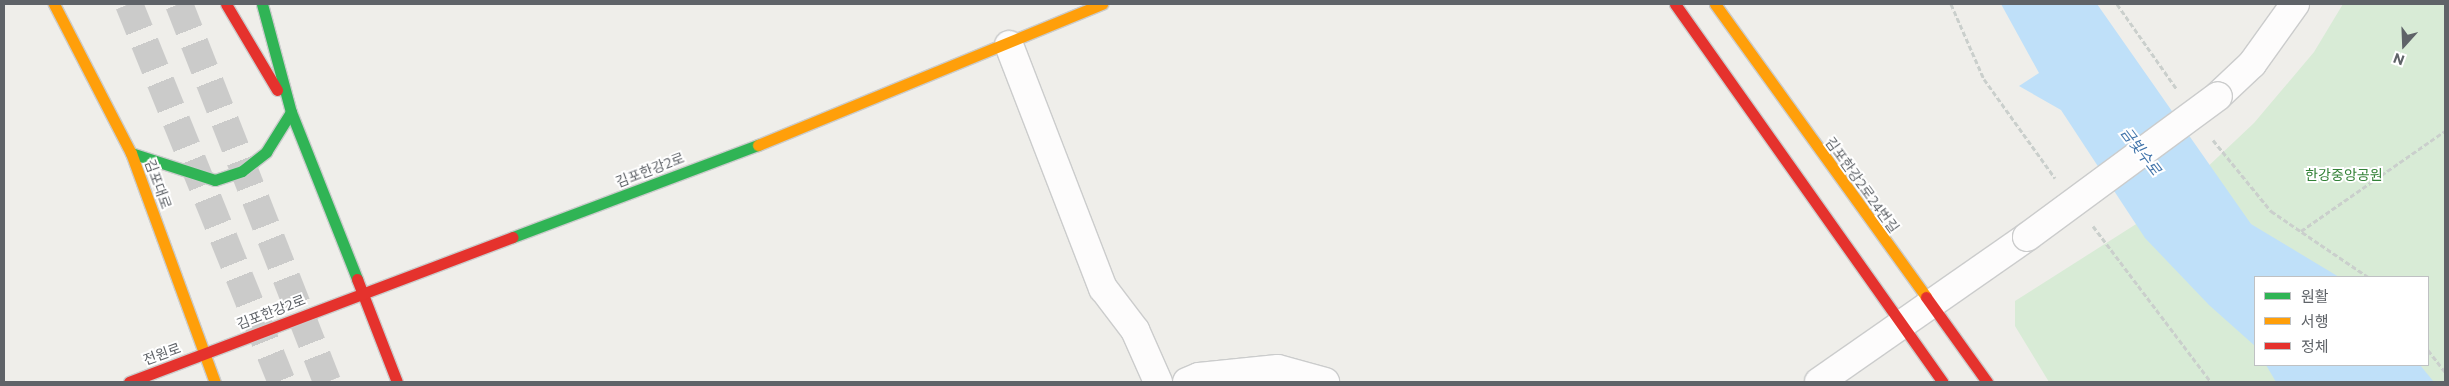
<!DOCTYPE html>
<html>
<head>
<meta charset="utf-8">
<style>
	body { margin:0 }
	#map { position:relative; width:2449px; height:386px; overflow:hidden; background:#efeeea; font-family:Commissioner,"Noto Sans KR",sans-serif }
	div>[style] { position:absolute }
	.green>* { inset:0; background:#d8ebd6 }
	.water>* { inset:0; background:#bfe0f9 }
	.primary-tunnel>* { height:28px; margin-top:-14px; transform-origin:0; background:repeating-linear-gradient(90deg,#cbcbca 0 28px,transparent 0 42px) }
	.path>* { height:3px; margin-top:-1.5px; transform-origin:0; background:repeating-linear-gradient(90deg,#cacfcc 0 5px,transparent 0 7.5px) }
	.roads { filter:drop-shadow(1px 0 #cbcccc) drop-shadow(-1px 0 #cbcccc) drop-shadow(0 1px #cbcccc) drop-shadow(0 -1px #cbcccc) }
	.street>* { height:28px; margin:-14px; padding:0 14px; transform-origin:14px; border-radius:14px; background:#fdfcfc }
	.fast>* { height:11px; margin:-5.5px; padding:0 5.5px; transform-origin:5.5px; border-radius:5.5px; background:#30b455 }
	.slow>* { height:11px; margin:-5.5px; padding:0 5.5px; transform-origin:5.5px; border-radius:5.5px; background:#ff9f0a }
	.jam>* { height:11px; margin:-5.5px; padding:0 5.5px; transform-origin:5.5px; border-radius:5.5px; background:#e5322d }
	.bridges { filter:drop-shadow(1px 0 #cbcccc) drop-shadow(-1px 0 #cbcccc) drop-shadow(0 1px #cbcccc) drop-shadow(0 -1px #cbcccc) }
	.street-bridge>* { height:28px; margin:-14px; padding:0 14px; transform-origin:14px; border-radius:14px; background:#fdfcfc }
	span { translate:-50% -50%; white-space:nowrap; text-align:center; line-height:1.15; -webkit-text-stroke:4px #fff; paint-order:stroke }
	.street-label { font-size:14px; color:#5f6368 }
	.park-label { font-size:14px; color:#348238 }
	.water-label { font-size:15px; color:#4174aa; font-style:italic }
	.frame { position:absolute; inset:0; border:5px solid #5f6368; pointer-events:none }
	.legend { position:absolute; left:2254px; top:276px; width:175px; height:90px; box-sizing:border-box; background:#fff; border:1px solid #bfc1c3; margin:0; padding:6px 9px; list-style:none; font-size:15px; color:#5f6368 }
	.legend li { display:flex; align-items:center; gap:10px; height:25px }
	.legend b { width:25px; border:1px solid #bfc1c3 }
	.north { position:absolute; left:2379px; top:20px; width:50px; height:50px; -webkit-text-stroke:4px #fff; paint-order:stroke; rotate:200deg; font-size:14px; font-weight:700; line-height:20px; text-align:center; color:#5f6368 }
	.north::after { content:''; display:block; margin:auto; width:18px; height:22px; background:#5f6368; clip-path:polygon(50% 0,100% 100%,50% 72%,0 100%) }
</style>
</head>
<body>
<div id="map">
	<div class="green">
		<div style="clip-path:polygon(evenodd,2343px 4px,2445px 4px,2445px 382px,2049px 382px,2015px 326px,2015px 301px,2163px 207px,2201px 173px,2254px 123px,2314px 52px,2343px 4px,2255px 277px,2428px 277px,2428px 365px,2255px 365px,2255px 277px)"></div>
	</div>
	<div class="water">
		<div style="clip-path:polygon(2001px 4px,2097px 4px,2251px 224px,2339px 277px,2255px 277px,2255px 346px,2209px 305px,2145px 238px,2061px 110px,2019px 86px,2039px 73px)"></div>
		<div style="clip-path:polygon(2266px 365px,2420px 365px,2434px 382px,2276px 382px)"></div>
	</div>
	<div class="primary-tunnel">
		<div style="left:129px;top:4px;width:408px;rotate:68deg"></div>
		<div style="left:179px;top:4px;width:406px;rotate:68.6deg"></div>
	</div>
	<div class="path">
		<div style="left:1951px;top:4px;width:82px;rotate:66.3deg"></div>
		<div style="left:1984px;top:79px;width:122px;rotate:54.4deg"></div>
		<div style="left:2117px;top:4px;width:103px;rotate:54.9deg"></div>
		<div style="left:2213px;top:140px;width:92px;rotate:50.8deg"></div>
		<div style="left:2271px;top:211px;width:117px;rotate:34.2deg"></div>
		<div style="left:2093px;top:226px;width:196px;rotate:52.9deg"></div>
		<div style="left:2301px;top:231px;width:175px;rotate:-34.8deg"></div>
		<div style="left:2428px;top:350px;width:28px;rotate:52deg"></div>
	</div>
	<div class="roads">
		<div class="street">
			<div style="left:1009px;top:45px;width:261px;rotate:68.9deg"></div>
			<div style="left:1103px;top:288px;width:53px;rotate:52.7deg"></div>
			<div style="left:1135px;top:330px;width:57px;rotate:66.1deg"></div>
			<div style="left:2218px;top:96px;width:47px;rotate:-43.3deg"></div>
			<div style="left:2252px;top:64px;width:74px;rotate:-54.4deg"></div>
			<div style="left:1187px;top:382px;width:13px;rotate:-23deg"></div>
			<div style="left:1199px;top:377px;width:79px;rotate:-5.8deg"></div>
			<div style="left:1278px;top:369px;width:49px;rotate:15.5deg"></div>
			<div style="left:1819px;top:382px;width:254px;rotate:-34.9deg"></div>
		</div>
		<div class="fast">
			<div style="left:262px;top:4px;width:112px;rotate:75deg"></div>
			<div style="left:291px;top:112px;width:180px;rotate:68.4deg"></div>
			<div style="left:131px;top:153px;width:88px;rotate:17.8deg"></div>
			<div style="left:215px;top:180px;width:28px;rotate:-18deg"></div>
			<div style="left:242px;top:171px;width:31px;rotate:-38deg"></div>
			<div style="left:266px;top:152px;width:47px;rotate:-58deg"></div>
			<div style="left:513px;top:237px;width:262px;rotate:-20.6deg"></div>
		</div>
		<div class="slow">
			<div style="left:54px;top:4px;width:168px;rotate:62.7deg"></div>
			<div style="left:131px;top:153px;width:244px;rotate:69.9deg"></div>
			<div style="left:1715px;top:4px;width:361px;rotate:54.2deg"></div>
			<div style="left:758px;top:145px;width:372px;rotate:-22.3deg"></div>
		</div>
		<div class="jam">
			<div style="left:226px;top:4px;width:100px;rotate:59.3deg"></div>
			<div style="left:1675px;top:4px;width:463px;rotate:54.7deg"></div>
			<div style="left:357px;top:279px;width:110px;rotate:68.8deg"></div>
			<div style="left:1926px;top:297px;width:105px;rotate:54.3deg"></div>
			<div style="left:129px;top:382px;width:410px;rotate:-20.7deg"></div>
		</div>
	</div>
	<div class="bridges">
		<div class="street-bridge">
			<div style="left:2027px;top:237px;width:237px;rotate:-36.4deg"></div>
		</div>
	</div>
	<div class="street-label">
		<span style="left:650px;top:170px;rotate:-21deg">김포한강2로</span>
		<span style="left:158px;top:184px;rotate:70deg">김포대로</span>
		<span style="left:1862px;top:185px;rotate:54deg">김포한강2로24번길</span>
		<span style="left:271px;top:312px;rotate:-21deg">김포한강2로</span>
		<span style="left:162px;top:354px;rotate:-20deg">전원로</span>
	</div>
	<div class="park-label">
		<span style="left:2344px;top:175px">한강중앙공원</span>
	</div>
	<div class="water-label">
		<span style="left:2141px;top:151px;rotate:53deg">금빛수로</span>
	</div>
	<div class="frame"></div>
	<ul class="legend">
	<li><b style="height:6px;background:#30b455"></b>원활</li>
	<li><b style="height:6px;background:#ff9f0a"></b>서행</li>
	<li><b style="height:6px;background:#e5322d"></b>정체</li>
	</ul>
	<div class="north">N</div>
</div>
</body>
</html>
